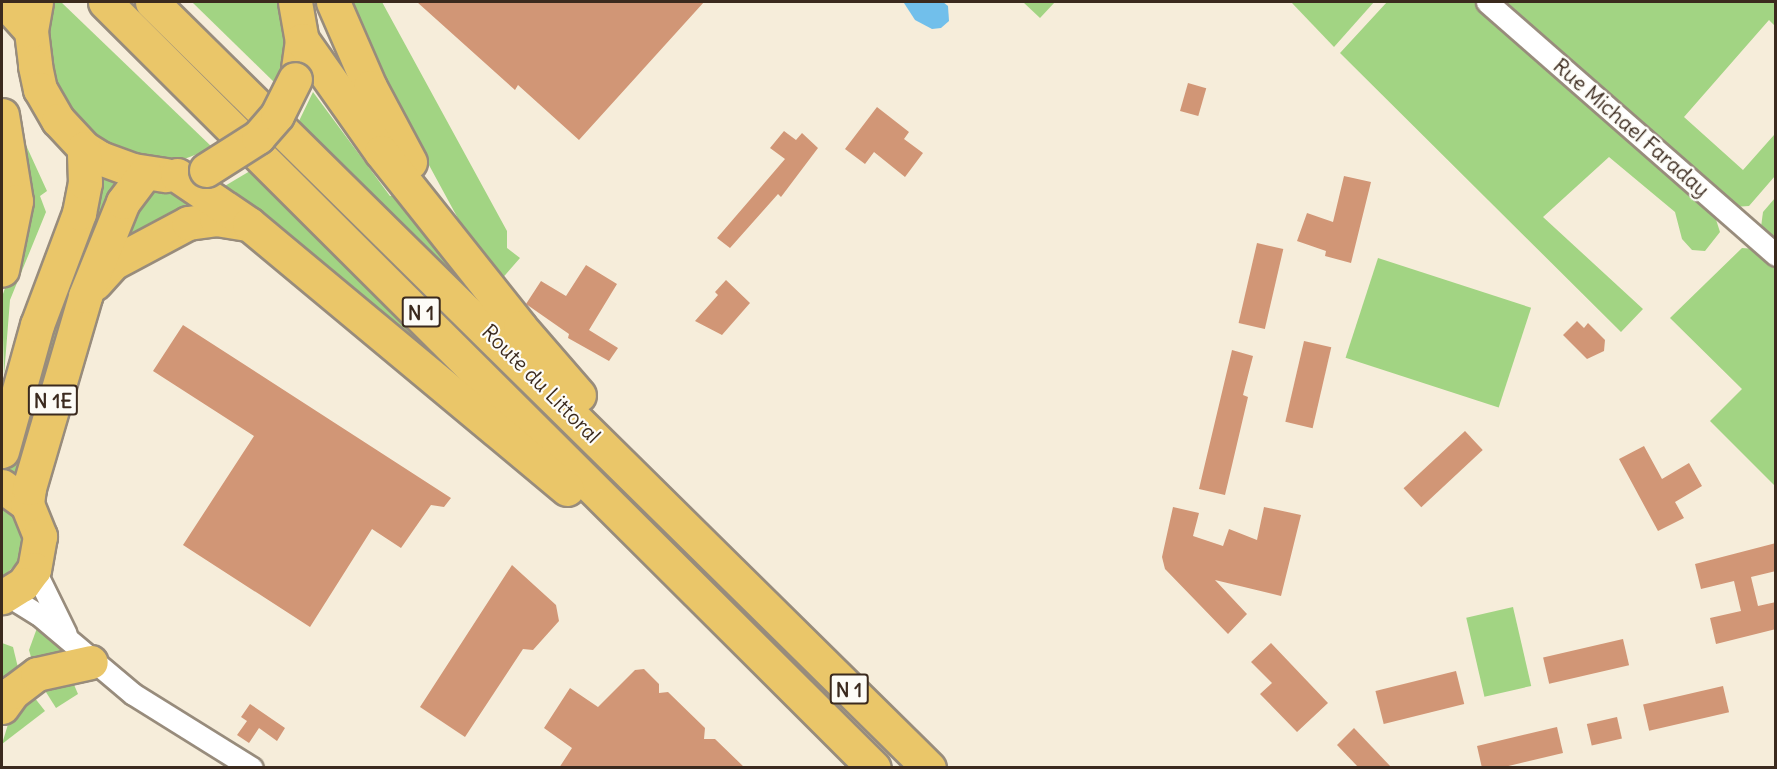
<!DOCTYPE html>
<html>
<head>
<meta charset="utf-8">
<style>
	body { margin:0 }
	#map { position:relative; width:1777px; height:769px; overflow:hidden; background:#f6edda; font-family:Delius,sans-serif }
	div>[style] { position:absolute }
	.green>* { inset:0; background:#a2d483; transform-origin:0 0 }
	.water>* { inset:0; background:#71bfeb }
	.building>* { inset:0; background:#d19676; transform-origin:0 0 }
	.roads { filter:drop-shadow(2px 0 #988c7c) drop-shadow(-2px 0 #988c7c) drop-shadow(0 2px #988c7c) drop-shadow(0 -2px #988c7c) }
	.street>* { height:21px; margin:-10.5px; padding:0 10.5px; transform-origin:10.5px; border-radius:10.5px; background:#fff }
	.primary>* { height:33px; margin:-16.5px; padding:0 16.5px; transform-origin:16.5px; border-radius:16.5px; background:#eac669 }
	.highway>* { height:33px; margin:-16.5px; padding:0 16.5px; transform-origin:16.5px; border-radius:16.5px; background:#eac669 }
	.bridges { filter:drop-shadow(2px 0 #988c7c) drop-shadow(-2px 0 #988c7c) drop-shadow(0 2px #988c7c) drop-shadow(0 -2px #988c7c) }
	.primary-bridge>* { height:33px; margin:-16.5px; padding:0 16.5px; transform-origin:16.5px; border-radius:16.5px; background:#eac669 }
	span { translate:-50% -50%; white-space:nowrap; text-align:center; line-height:1.15; -webkit-text-stroke:4.5px #fdfcf7; paint-order:stroke }
	.shield-label span { padding:2px 4px; background:#fdfcf7; border:2px solid; border-radius:4px; -webkit-text-stroke-width:0 }
	.shield-label { font-size:20px; color:#3b2a1e; font-weight:700 }
	.street-label { font-size:21px; color:#3b2a1e }
	.frame { position:absolute; inset:0; border:3px solid #3b2a1e; pointer-events:none }
</style>
</head>
<body>
<div id="map">
	<div class="green">
		<div style="clip-path:polygon(48px 2px,61px 2px,213px 148px,187px 158px,150px 160px,111px 150px,78px 125px,54px 88px,43px 29px)"></div>
		<div style="clip-path:polygon(192px 2px,279px 2px,287px 45px,276px 84px)"></div>
		<div style="clip-path:polygon(351px 2px,382px 2px,507px 231px,507px 248px,520px 258px,499px 282px,467px 235px,374px 64px,378px 58px)"></div>
		<div style="clip-path:polygon(1023px 2px,1055px 2px,1040px 18px)"></div>
		<div style="clip-path:polygon(1291px 2px,1374px 2px,1334px 47px)"></div>
		<div style="clip-path:polygon(1387px 2px,1478px 2px,1713px 210px,1720px 232px,1705px 251px,1692px 250px,1682px 239px,1675px 212px,1609px 157px,1543px 217px,1643px 309px,1621px 332px,1340px 53px)"></div>
		<div style="clip-path:polygon(1505px 2px,1775px 2px,1775px 26px,1769px 20px,1684px 117px,1743px 170px,1774px 135px,1775px 176px,1749px 206px,1734px 207px)"></div>
		<div style="clip-path:polygon(313px 92px,390px 196px,397px 195px,485px 307px,299px 121px)"></div>
		<div style="clip-path:polygon(20px 132px,47px 191px,40px 196px,46px 212px,10px 300px,4px 376px,2px 297px,21px 240px)"></div>
		<div style="clip-path:polygon(100px 169px,123px 179px,47px 381px,36px 380px)"></div>
		<div style="clip-path:polygon(250px 171px,451px 371px,218px 190px)"></div>
		<div style="clip-path:polygon(190px 188px,191px 215px,123px 250px,131px 215px,141px 202px,154px 190px)"></div>
		<div style="clip-path:polygon(1775px 198px,1775px 239px,1761px 227px,1763px 212px)"></div>
		<div style="clip-path:polygon(1742px 248px,1756px 249px,1775px 266px,1775px 486px,1710px 421px,1742px 389px,1670px 318px)"></div>
		<div style="left:1378px;top:258px;width:161px;height:105px;rotate:18deg"></div>
		<div style="clip-path:polygon(30px 399px,42px 402px,19px 484px,2px 472px,18px 443px)"></div>
		<div style="clip-path:polygon(2px 500px,12px 508px,24px 534px,19px 561px,2px 578px)"></div>
		<div style="left:1513px;top:607px;width:81px;height:48px;rotate:77deg"></div>
		<div style="clip-path:polygon(37px 628px,72px 660px,34px 668px,29px 650px)"></div>
		<div style="clip-path:polygon(2px 643px,13px 647px,21px 680px,2px 697px)"></div>
		<div style="clip-path:polygon(72px 680px,78px 694px,56px 708px,44px 689px)"></div>
		<div style="clip-path:polygon(34px 697px,45px 711px,2px 744px,9px 721px)"></div>
	</div>
	<div class="water">
		<div style="clip-path:polygon(943px 2px,948px 6px,949px 21px,941px 28px,932px 29px,915px 20px,904px 3px)"></div>
	</div>
	<div class="building">
		<div style="clip-path:polygon(417px 2px,704px 2px,579px 140px,518px 85px,515px 90px)"></div>
		<div style="left:1188px;top:83px;width:19px;height:29px;rotate:16deg"></div>
		<div style="clip-path:polygon(877px 107px,909px 132px,904px 139px,923px 153px,905px 177px,874px 152px,865px 164px,845px 149px)"></div>
		<div style="clip-path:polygon(784px 131px,796px 140px,802px 133px,818px 148px,781px 197px,778px 194px,730px 248px,717px 238px,785px 159px,770px 148px)"></div>
		<div style="clip-path:polygon(1344px 176px,1371px 182px,1351px 263px,1325px 256px,1326px 251px,1297px 241px,1307px 213px,1333px 222px)"></div>
		<div style="left:1257px;top:243px;width:27px;height:82px;rotate:13deg"></div>
		<div style="clip-path:polygon(586px 265px,617px 284px,589px 330px,618px 348px,609px 361px,568px 338px,569px 334px,526px 304px,541px 281px,566px 296px)"></div>
		<div style="clip-path:polygon(726px 280px,750px 303px,722px 335px,695px 321px,718px 295px,715px 292px)"></div>
		<div style="clip-path:polygon(1577px 321px,1584px 328px,1588px 323px,1605px 340px,1604px 351px,1587px 359px,1563px 335px)"></div>
		<div style="clip-path:polygon(183px 325px,451px 498px,444px 507px,431px 505px,401px 548px,372px 529px,310px 627px,183px 545px,254px 436px,153px 371px)"></div>
		<div style="left:1304px;top:341px;width:28px;height:83px;rotate:13deg"></div>
		<div style="clip-path:polygon(1232px 350px,1253px 356px,1243px 395px,1248px 397px,1225px 495px,1199px 489px)"></div>
		<div style="left:1465px;top:431px;width:26px;height:84px;rotate:47deg"></div>
		<div style="clip-path:polygon(1644px 446px,1662px 479px,1689px 463px,1702px 486px,1675px 502px,1684px 518px,1658px 531px,1619px 459px)"></div>
		<div style="clip-path:polygon(1173px 507px,1199px 513px,1193px 536px,1223px 546px,1229px 529px,1257px 540px,1264px 507px,1301px 515px,1281px 596px,1215px 580px,1247px 614px,1228px 634px,1165px 569px,1162px 557px)"></div>
		<div style="clip-path:polygon(1776px 543px,1776px 571px,1751px 577px,1758px 606px,1776px 602px,1776px 629px,1716px 644px,1710px 618px,1741px 611px,1734px 581px,1701px 589px,1695px 564px)"></div>
		<div style="clip-path:polygon(512px 565px,556px 605px,559px 621px,533px 650px,523px 649px,465px 737px,420px 707px)"></div>
		<div style="left:1623px;top:639px;width:27px;height:82px;rotate:77deg"></div>
		<div style="clip-path:polygon(1271px 643px,1328px 703px,1297px 732px,1260px 694px,1272px 683px,1251px 662px)"></div>
		<div style="clip-path:polygon(644px 669px,659px 684px,659px 693px,668px 692px,705px 728px,704px 739px,715px 739px,745px 768px,559px 768px,572px 748px,544px 728px,570px 688px,598px 707px,635px 670px)"></div>
		<div style="left:1456px;top:671px;width:34px;height:83px;rotate:76deg"></div>
		<div style="left:1723px;top:686px;width:27px;height:82px;rotate:77deg"></div>
		<div style="clip-path:polygon(250px 704px,285px 728px,277px 741px,259px 728px,249px 743px,237px 735px,247px 721px,241px 717px)"></div>
		<div style="left:1617px;top:717px;width:22px;height:31px;rotate:77deg"></div>
		<div style="clip-path:polygon(1557px 727px,1563px 753px,1500px 768px,1482px 768px,1477px 746px)"></div>
		<div style="clip-path:polygon(1354px 728px,1392px 768px,1359px 768px,1337px 745px)"></div>
	</div>
	<div class="roads">
		<div class="street">
			<div style="left:1487px;top:2px;width:384px;rotate:41.2deg"></div>
			<div style="left:34px;top:569px;width:72px;rotate:63.8deg"></div>
			<div style="left:7px;top:595px;width:36px;rotate:32deg"></div>
			<div style="left:38px;top:614px;width:124px;rotate:40.1deg"></div>
			<div style="left:133px;top:694px;width:140px;rotate:31.9deg"></div>
		</div>
		<div class="primary">
			<div style="left:36px;top:2px;width:29px;rotate:100deg"></div>
			<div style="left:31px;top:31px;width:35px;rotate:83deg"></div>
			<div style="left:35px;top:66px;width:24px;rotate:78deg"></div>
			<div style="left:40px;top:89px;width:36px;rotate:60deg"></div>
			<div style="left:58px;top:120px;width:38px;rotate:47deg"></div>
			<div style="left:84px;top:148px;width:19px;rotate:32deg"></div>
			<div style="left:100px;top:158px;width:35px;rotate:20deg"></div>
			<div style="left:133px;top:170px;width:33px;rotate:9deg"></div>
			<div style="left:295px;top:2px;width:39px;rotate:80deg"></div>
			<div style="left:302px;top:40px;width:28px;rotate:98deg"></div>
			<div style="left:2px;top:115px;width:87px;rotate:80.8deg"></div>
			<div style="left:16px;top:201px;width:70px;rotate:101.5deg"></div>
			<div style="left:95px;top:283px;width:27px;rotate:-48deg"></div>
			<div style="left:113px;top:263px;width:85px;rotate:-28.1deg"></div>
			<div style="left:188px;top:223px;width:28px;rotate:-8deg"></div>
			<div style="left:216px;top:219px;width:33px;rotate:9deg"></div>
			<div style="left:2px;top:451px;width:131px;rotate:-74.5deg"></div>
			<div style="left:37px;top:325px;width:120px;rotate:-69.4deg"></div>
			<div style="left:79px;top:213px;width:31px;rotate:-79deg"></div>
			<div style="left:85px;top:183px;width:35px;rotate:-92deg"></div>
			<div style="left:2px;top:486px;width:31px;rotate:36deg"></div>
			<div style="left:27px;top:504px;width:35px;rotate:68deg"></div>
			<div style="left:40px;top:536px;width:34px;rotate:100deg"></div>
			<div style="left:34px;top:569px;width:19px;rotate:126deg"></div>
			<div style="left:23px;top:584px;width:25px;rotate:148deg"></div>
			<div style="left:27px;top:504px;width:16px;rotate:-83deg"></div>
			<div style="left:29px;top:488px;width:200px;rotate:-73.7deg"></div>
			<div style="left:85px;top:296px;width:101px;rotate:-68deg"></div>
			<div style="left:123px;top:202px;width:36px;rotate:-53deg"></div>
			<div style="left:2px;top:707px;width:19px;rotate:-54deg"></div>
			<div style="left:13px;top:692px;width:30px;rotate:-37deg"></div>
			<div style="left:37px;top:674px;width:55px;rotate:-12.5deg"></div>
		</div>
		<div class="highway">
			<div style="left:5px;top:2px;width:39px;rotate:48deg"></div>
			<div style="left:105px;top:2px;width:1085px;rotate:44.89deg"></div>
			<div style="left:152px;top:2px;width:1091px;rotate:44.59deg"></div>
			<div style="left:333px;top:2px;width:93px;rotate:66.5deg"></div>
			<div style="left:370px;top:87px;width:85px;rotate:61.9deg"></div>
			<div style="left:302px;top:40px;width:137px;rotate:54.8deg"></div>
			<div style="left:381px;top:152px;width:223px;rotate:51.5deg"></div>
			<div style="left:520px;top:327px;width:90px;rotate:49.1deg"></div>
			<div style="left:177px;top:175px;width:87px;rotate:34.2deg"></div>
			<div style="left:249px;top:224px;width:414px;rotate:39.8deg"></div>
		</div>
	</div>
	<div class="bridges">
		<div class="primary-bridge">
			<div style="left:206px;top:170px;width:62px;rotate:-32.4deg"></div>
			<div style="left:258px;top:137px;width:29px;rotate:-49deg"></div>
			<div style="left:277px;top:115px;width:40px;rotate:-63.4deg"></div>
		</div>
	</div>
	<div class="shield-label">
		<span style="left:421px;top:312px">N 1</span>
		<span style="left:53px;top:400px">N 1E</span>
		<span style="left:849px;top:689px">N 1</span>
	</div>
	<div class="street-label">
		<span style="left:1631px;top:128px;rotate:41deg">Rue Michael Faraday</span>
		<span style="left:541px;top:384px;rotate:45deg">Route du Littoral</span>
	</div>
	<div class="frame"></div>
</div>
</body>
</html>
